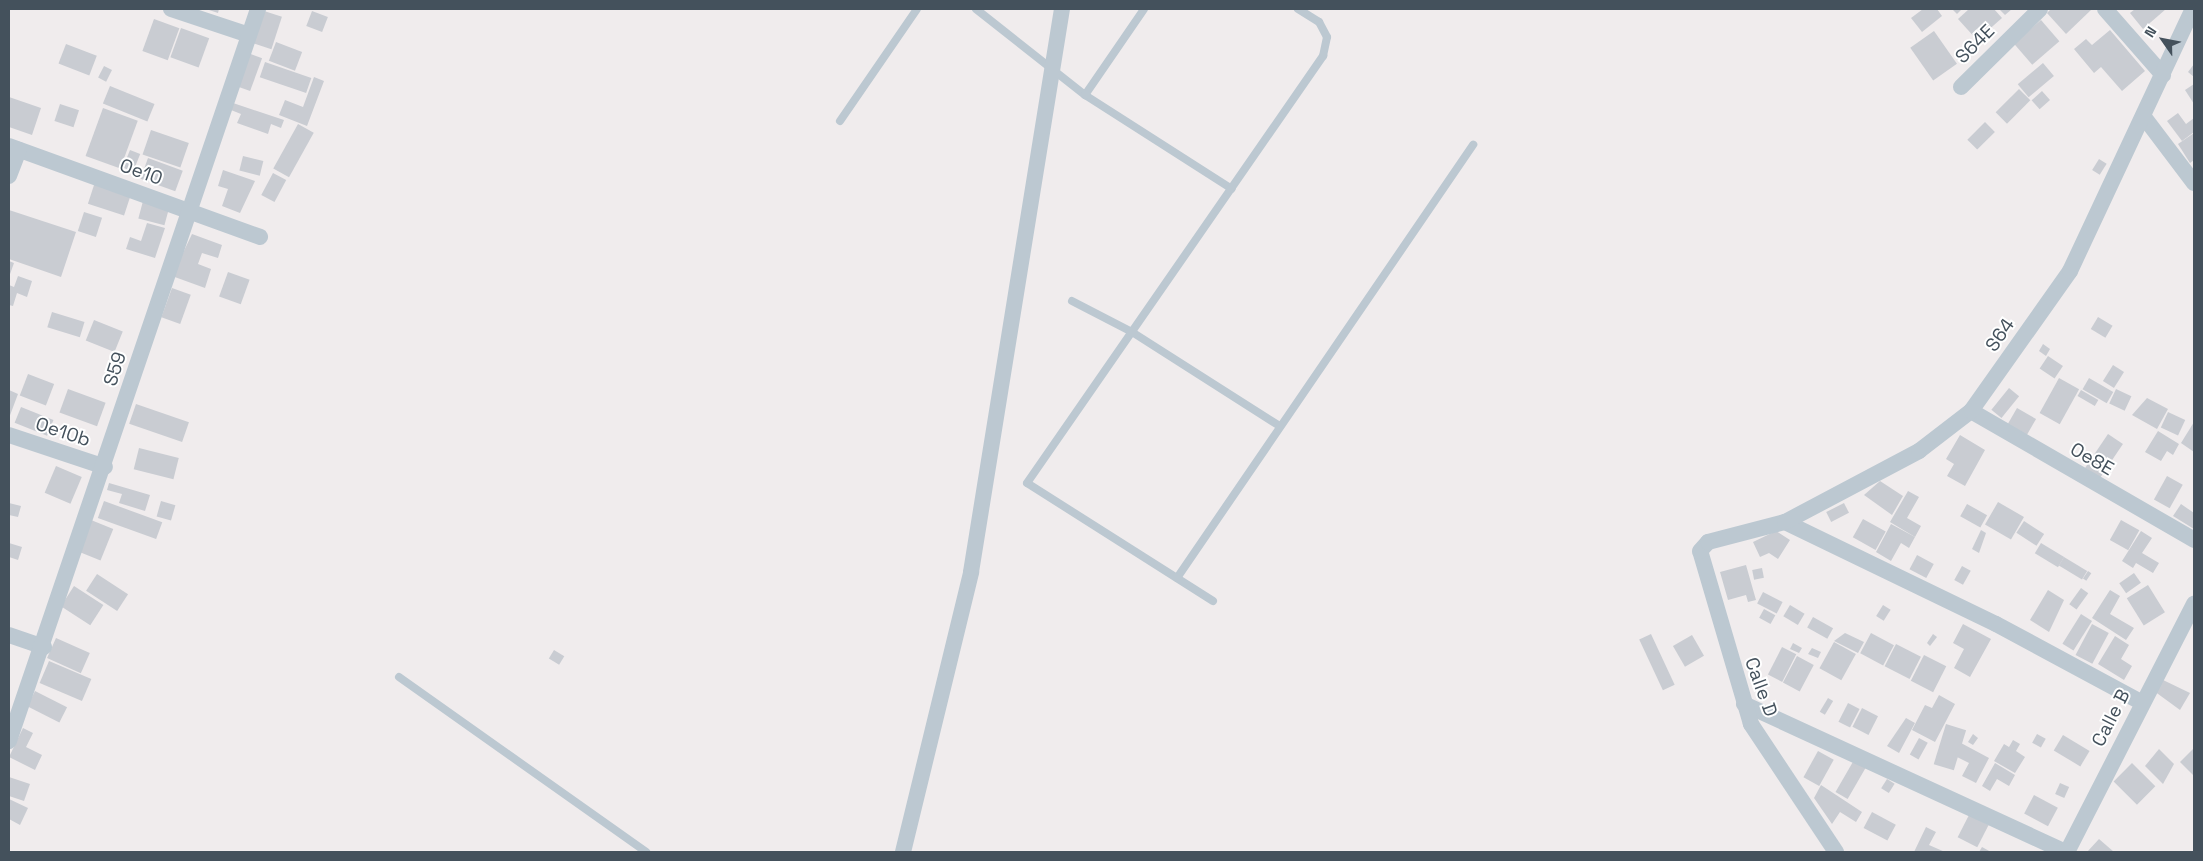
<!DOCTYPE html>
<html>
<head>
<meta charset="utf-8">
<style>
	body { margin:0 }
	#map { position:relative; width:2203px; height:861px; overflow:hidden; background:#f0eced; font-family:"Space Grotesk",sans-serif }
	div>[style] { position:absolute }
	.building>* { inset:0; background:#c9ccd2; transform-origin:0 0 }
	.lane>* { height:8px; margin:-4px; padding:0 4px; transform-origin:4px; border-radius:4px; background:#bcc8d1 }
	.street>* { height:16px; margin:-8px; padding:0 8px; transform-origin:8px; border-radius:8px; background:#bcc8d1 }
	span { translate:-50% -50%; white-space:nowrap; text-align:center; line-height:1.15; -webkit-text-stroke:4px #fff; paint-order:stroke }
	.street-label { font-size:19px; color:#44515c }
	.frame { position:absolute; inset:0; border:10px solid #44515c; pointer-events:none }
	.north { position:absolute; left:2138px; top:15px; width:50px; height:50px; -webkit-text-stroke:4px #fff; paint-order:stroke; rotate:303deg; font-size:14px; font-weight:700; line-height:20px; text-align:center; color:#44515c }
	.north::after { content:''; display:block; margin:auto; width:18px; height:22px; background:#44515c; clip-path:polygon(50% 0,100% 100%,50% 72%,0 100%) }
</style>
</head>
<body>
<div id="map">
	<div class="building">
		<div style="clip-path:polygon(206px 9px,219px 9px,218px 13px)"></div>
		<div style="clip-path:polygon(1923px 9px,1937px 9px,1942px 16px,1922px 32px,1911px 18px)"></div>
		<div style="clip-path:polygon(1952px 9px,1962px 9px,1957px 14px)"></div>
		<div style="clip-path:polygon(1969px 9px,1994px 9px,2002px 18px,1977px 40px,1958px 19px)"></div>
		<div style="clip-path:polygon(1999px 9px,2012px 9px,2005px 15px)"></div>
		<div style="clip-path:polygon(2051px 9px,2090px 9px,2091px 10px,2066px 34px,2047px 13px)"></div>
		<div style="clip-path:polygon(2135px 9px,2166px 9px,2143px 29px,2130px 13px)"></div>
		<div style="left:261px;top:10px;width:22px;height:34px;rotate:18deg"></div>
		<div style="left:312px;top:11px;width:17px;height:16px;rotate:21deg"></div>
		<div style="left:154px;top:19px;width:27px;height:34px;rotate:20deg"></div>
		<div style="left:2041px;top:20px;width:28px;height:36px;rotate:49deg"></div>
		<div style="left:181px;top:28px;width:30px;height:31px;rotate:20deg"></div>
		<div style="clip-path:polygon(2110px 30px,2145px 71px,2122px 91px,2101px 67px,2094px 73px,2074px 49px,2086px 39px,2092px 45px)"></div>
		<div style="left:1934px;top:31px;width:40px;height:29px;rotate:55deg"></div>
		<div style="left:276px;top:42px;width:28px;height:20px;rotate:21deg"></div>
		<div style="left:66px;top:44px;width:33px;height:21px;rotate:21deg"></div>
		<div style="left:248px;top:53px;width:15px;height:35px;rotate:20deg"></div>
		<div style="left:265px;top:62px;width:49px;height:16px;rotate:19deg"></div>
		<div style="left:2043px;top:63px;width:17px;height:33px;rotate:50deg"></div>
		<div style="clip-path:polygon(2194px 64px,2194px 77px,2188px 72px)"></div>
		<div style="left:104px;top:66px;width:9px;height:13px;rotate:27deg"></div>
		<div style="clip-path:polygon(314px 77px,324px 81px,307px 126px,279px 115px,285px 100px,303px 107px)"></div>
		<div style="clip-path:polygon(2194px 84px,2194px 104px,2185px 90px)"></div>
		<div style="left:110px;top:86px;width:48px;height:19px;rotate:22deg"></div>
		<div style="left:2019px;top:89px;width:16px;height:33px;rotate:45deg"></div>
		<div style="left:2042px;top:91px;width:12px;height:14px;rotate:48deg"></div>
		<div style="clip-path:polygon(9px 97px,41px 108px,32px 135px,9px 127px)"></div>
		<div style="clip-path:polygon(233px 103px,284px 120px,281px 128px,271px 124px,268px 134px,237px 123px,241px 114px,231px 110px)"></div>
		<div style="left:60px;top:104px;width:20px;height:18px;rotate:18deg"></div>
		<div style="left:103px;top:108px;width:37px;height:51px;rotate:20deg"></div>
		<div style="clip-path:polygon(2178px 113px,2186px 124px,2194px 118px,2194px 132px,2182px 141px,2167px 121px)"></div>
		<div style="left:1985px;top:122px;width:14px;height:25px;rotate:45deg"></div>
		<div style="left:298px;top:124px;width:18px;height:51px;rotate:29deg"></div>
		<div style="left:151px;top:130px;width:40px;height:26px;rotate:19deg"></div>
		<div style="clip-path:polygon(2194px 133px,2194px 160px,2190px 163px,2178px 144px)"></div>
		<div style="left:130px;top:150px;width:11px;height:19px;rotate:22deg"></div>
		<div style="left:243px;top:156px;width:21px;height:15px;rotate:14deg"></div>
		<div style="left:148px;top:158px;width:37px;height:22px;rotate:20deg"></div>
		<div style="left:2099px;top:159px;width:9px;height:13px;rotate:32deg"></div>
		<div style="clip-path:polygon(223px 170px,255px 181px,240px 213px,222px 206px,228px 189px,218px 186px)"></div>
		<div style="left:273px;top:173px;width:15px;height:25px;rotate:28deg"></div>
		<div style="left:95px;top:182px;width:38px;height:23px;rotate:18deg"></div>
		<div style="left:143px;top:201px;width:27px;height:18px;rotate:15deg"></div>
		<div style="clip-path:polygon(9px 210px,76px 232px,61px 277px,9px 259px)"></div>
		<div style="left:84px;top:212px;width:19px;height:20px;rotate:18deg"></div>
		<div style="clip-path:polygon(147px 223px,165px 228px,155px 258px,126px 249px,130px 237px,141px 241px)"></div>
		<div style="clip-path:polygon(192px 234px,222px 245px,218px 258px,202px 253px,198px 264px,211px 269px,205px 288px,172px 276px)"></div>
		<div style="clip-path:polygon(9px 261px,14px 263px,9px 277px)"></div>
		<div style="left:228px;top:272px;width:23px;height:26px;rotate:20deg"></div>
		<div style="clip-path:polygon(18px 276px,32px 281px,27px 297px,17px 293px,13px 306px,9px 305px,9px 285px,14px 287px)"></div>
		<div style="left:172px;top:288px;width:20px;height:31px;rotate:20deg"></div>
		<div style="left:52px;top:312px;width:34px;height:16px;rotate:17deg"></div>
		<div style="left:2098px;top:317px;width:17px;height:14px;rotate:31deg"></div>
		<div style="left:94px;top:320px;width:31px;height:22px;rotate:22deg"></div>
		<div style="clip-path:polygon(2043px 344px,2050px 349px,2046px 356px,2039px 351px)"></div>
		<div style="left:2048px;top:356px;width:18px;height:15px;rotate:34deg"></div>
		<div style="left:2113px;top:365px;width:13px;height:19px;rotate:32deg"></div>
		<div style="left:28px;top:374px;width:28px;height:23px;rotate:21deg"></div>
		<div style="left:2059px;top:378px;width:23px;height:40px;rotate:29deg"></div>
		<div style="left:2089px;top:378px;width:28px;height:13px;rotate:30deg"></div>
		<div style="left:2009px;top:388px;width:13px;height:28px;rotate:39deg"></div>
		<div style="left:68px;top:389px;width:40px;height:25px;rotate:20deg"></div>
		<div style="left:2116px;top:389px;width:17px;height:16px;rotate:25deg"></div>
		<div style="clip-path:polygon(9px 390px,18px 394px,9px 418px)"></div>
		<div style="left:2081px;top:390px;width:20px;height:7px;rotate:30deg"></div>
		<div style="clip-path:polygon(2147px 398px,2168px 409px,2157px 429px,2132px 415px)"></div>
		<div style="left:136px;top:404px;width:56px;height:21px;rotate:19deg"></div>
		<div style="left:21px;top:407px;width:35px;height:17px;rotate:22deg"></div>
		<div style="left:2017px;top:408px;width:22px;height:25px;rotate:30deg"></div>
		<div style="left:2168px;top:412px;width:19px;height:17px;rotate:25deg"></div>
		<div style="clip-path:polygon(2194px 422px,2194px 452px,2181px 443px)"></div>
		<div style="clip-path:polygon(2158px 431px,2179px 444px,2173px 455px,2167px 451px,2161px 461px,2145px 452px)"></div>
		<div style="left:2108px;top:434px;width:18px;height:41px;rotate:34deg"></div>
		<div style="clip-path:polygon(1960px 435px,1985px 450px,1965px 486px,1947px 476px,1954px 464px,1946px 459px)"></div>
		<div style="left:139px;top:448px;width:41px;height:22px;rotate:14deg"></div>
		<div style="left:56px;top:466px;width:28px;height:29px;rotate:23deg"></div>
		<div style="left:2167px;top:476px;width:18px;height:27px;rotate:29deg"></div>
		<div style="clip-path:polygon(1880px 481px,1903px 496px,1892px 515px,1864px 495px)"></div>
		<div style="clip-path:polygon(109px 483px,150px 495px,145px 511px,119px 503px,122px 494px,107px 490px)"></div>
		<div style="clip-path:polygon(1908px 491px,1919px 497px,1907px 518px,1921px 526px,1915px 537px,1890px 522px)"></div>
		<div style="left:104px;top:501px;width:62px;height:18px;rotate:20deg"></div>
		<div style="left:161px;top:501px;width:15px;height:16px;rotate:16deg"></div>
		<div style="left:1998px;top:502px;width:30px;height:26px;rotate:30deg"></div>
		<div style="clip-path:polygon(9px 503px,21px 506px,18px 517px,9px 515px)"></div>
		<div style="left:1844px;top:503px;width:11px;height:20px;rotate:63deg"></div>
		<div style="left:1967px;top:504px;width:23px;height:14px;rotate:29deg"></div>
		<div style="clip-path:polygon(2181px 504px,2194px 513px,2194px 529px,2173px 516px)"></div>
		<div style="left:1863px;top:519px;width:26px;height:21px;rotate:29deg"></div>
		<div style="left:91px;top:520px;width:24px;height:34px;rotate:22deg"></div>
		<div style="left:2121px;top:520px;width:21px;height:23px;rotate:29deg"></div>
		<div style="left:2024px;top:521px;width:24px;height:14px;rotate:33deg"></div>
		<div style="clip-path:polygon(1891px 524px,1915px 537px,1909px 548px,1901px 543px,1891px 561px,1876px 552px)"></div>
		<div style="clip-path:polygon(1981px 530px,1986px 533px,1979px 553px,1972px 549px)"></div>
		<div style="clip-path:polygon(1776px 531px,1790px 540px,1778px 559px,1769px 553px,1760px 557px,1753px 542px)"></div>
		<div style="clip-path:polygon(2141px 531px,2152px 538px,2142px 553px,2159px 563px,2153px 573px,2136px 563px,2133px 568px,2122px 561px)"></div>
		<div style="clip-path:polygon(9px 543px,22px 547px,18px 560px,9px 557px)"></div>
		<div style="left:2041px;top:543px;width:27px;height:12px;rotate:31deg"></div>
		<div style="left:1917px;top:555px;width:19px;height:16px;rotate:28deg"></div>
		<div style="left:2064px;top:557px;width:27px;height:10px;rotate:31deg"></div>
		<div style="clip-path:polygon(1746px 565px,1756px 600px,1748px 602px,1746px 595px,1728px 600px,1720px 572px)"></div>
		<div style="left:1962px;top:566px;width:10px;height:16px;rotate:29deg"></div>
		<div style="left:1762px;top:568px;width:10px;height:10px;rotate:79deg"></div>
		<div style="left:2088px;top:571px;width:4px;height:9px;rotate:34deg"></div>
		<div style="left:2134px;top:573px;width:12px;height:18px;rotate:55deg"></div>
		<div style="left:97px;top:574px;width:37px;height:20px;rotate:33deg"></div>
		<div style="left:2148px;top:585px;width:32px;height:25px;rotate:58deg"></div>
		<div style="left:74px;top:586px;width:35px;height:24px;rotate:33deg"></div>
		<div style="left:2081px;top:588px;width:9px;height:20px;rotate:36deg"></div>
		<div style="clip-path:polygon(2048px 590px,2064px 600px,2049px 632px,2030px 620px)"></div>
		<div style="clip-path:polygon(2110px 590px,2120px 596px,2110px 614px,2134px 628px,2126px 640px,2092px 618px)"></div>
		<div style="left:1763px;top:592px;width:22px;height:13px;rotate:27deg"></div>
		<div style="left:1790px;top:605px;width:17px;height:13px;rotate:31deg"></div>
		<div style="left:1883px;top:605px;width:9px;height:13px;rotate:32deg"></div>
		<div style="left:1764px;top:609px;width:13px;height:10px;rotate:29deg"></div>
		<div style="left:2081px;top:614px;width:13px;height:35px;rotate:32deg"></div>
		<div style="left:1813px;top:617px;width:23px;height:12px;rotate:29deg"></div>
		<div style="clip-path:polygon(1963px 624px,1991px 639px,1970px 677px,1954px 668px,1964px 649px,1953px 643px)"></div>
		<div style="left:2092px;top:624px;width:19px;height:35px;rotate:28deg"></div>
		<div style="clip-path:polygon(1845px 633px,1864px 642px,1858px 653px,1834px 641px)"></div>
		<div style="left:1871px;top:633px;width:26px;height:23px;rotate:28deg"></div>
		<div style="left:1651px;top:634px;width:56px;height:13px;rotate:65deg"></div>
		<div style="clip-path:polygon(1933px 634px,1937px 637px,1930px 646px,1927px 643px)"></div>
		<div style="left:1692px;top:635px;width:24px;height:22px;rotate:60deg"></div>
		<div style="clip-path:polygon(2115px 636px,2129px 645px,2121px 659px,2132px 666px,2124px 680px,2098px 664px)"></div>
		<div style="left:56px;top:638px;width:37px;height:22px;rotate:24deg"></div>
		<div style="left:1834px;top:642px;width:25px;height:30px;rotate:29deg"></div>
		<div style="clip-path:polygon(1793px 643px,1802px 648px,1799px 653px,1790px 649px)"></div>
		<div style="left:1896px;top:644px;width:28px;height:25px;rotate:27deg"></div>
		<div style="left:1782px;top:647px;width:16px;height:31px;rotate:27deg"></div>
		<div style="clip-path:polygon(1812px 648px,1821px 652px,1818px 658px,1808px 654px)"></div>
		<div style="left:554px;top:650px;width:12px;height:10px;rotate:31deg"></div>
		<div style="left:1924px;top:655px;width:25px;height:29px;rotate:27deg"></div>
		<div style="left:1797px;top:656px;width:19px;height:30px;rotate:28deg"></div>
		<div style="left:49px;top:661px;width:46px;height:24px;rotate:23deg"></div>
		<div style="clip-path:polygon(2161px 679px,2190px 693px,2180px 710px,2154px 691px)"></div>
		<div style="left:35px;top:691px;width:36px;height:17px;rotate:27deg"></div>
		<div style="clip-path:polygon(1939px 695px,1955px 704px,1935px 742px,1912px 730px,1925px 705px,1932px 708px)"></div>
		<div style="left:1828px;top:698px;width:6px;height:16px;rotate:31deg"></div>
		<div style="left:1848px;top:703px;width:13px;height:21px;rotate:27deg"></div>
		<div style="left:1862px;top:708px;width:18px;height:21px;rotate:27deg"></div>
		<div style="clip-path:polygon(1906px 718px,1915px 723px,1899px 753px,1887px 746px)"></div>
		<div style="left:1946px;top:724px;width:21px;height:42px;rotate:17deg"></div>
		<div style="clip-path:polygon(23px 728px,33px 733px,26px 747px,42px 755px,35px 770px,9px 757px)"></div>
		<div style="clip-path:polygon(1973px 734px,1978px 738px,1973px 745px,1968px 742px)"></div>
		<div style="left:2037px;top:734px;width:10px;height:10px;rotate:29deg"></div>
		<div style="left:2063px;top:735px;width:31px;height:18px;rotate:31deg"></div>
		<div style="left:1919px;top:738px;width:10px;height:19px;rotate:29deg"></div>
		<div style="clip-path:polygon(2013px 740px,2020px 744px,2016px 751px,2025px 757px,2015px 773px,1994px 761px,2004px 744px,2009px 747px)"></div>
		<div style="clip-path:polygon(1961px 743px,1989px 758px,1976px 783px,1962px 776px,1969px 763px,1955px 756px)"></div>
		<div style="clip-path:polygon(2194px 748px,2194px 776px,2180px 762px)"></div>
		<div style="clip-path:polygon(2159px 749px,2174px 764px,2163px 784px,2145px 766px)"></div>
		<div style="left:1818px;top:751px;width:18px;height:30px;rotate:29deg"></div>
		<div style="left:1854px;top:760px;width:14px;height:37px;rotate:30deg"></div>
		<div style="clip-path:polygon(1995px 763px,2015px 775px,2009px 786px,1997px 779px,1990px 791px,1982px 786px)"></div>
		<div style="left:2132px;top:763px;width:33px;height:26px;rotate:45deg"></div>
		<div style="clip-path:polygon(9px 777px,30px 784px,24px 801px,9px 796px)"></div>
		<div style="left:1887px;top:779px;width:9px;height:11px;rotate:32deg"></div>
		<div style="left:2060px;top:783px;width:10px;height:12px;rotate:24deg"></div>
		<div style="clip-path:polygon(1821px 785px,1862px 812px,1856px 822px,1840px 812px,1832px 824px,1814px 798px)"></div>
		<div style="left:2034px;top:795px;width:27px;height:21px;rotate:28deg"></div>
		<div style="clip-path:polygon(9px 799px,28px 808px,20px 825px,9px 819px)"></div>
		<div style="left:1872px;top:812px;width:27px;height:18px;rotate:28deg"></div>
		<div style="left:1969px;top:815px;width:22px;height:25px;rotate:27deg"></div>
		<div style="clip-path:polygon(1926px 827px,1936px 832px,1929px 845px,1945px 852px,1914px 852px)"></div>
		<div style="clip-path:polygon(2099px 839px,2114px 852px,2087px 852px)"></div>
		<div style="clip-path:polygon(1982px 847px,1991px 852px,1979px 852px)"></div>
	</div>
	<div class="lane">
		<div style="left:976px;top:9px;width:139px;rotate:38.3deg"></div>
		<div style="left:1085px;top:95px;width:174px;rotate:32.6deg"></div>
		<div style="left:1085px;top:95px;width:104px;rotate:-55.5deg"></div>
		<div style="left:840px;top:121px;width:136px;rotate:-55.5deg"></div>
		<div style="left:1072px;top:301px;width:68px;rotate:27.3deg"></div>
		<div style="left:1132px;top:332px;width:173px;rotate:32.5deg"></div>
		<div style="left:1177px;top:578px;width:525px;rotate:-55.64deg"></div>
		<div style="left:1213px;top:601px;width:220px;rotate:-147.6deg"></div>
		<div style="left:1027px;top:483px;width:520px;rotate:-55.27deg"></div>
		<div style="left:1323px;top:56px;width:19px;rotate:-78deg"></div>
		<div style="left:1327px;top:37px;width:17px;rotate:-118deg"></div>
		<div style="left:1319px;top:22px;width:25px;rotate:-148deg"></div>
		<div style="left:399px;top:677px;width:303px;rotate:35.3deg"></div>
	</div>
	<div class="street">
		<div style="left:171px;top:9px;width:82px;rotate:18.4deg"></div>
		<div style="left:2105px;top:9px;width:88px;rotate:48.7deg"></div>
		<div style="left:1961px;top:87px;width:111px;rotate:-44.6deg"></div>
		<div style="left:2144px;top:117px;width:83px;rotate:52.9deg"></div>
		<div style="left:9px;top:146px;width:267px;rotate:19.9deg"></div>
		<div style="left:9px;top:176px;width:28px;rotate:-69deg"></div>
		<div style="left:1971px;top:411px;width:258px;rotate:30deg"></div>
		<div style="left:9px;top:435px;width:101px;rotate:18.4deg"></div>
		<div style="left:1785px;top:522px;width:234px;rotate:25.8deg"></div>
		<div style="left:1996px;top:624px;width:165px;rotate:28.3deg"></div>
		<div style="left:9px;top:635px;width:37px;rotate:19deg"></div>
		<div style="left:1744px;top:704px;width:354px;rotate:24.7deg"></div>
		<div style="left:9px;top:741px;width:773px;rotate:-71.21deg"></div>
		<div style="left:903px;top:852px;width:288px;rotate:-76.3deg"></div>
		<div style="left:971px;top:572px;width:570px;rotate:-80.82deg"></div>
		<div style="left:1836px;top:852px;width:154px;rotate:-123.6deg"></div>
		<div style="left:1751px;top:724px;width:180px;rotate:-106.4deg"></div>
		<div style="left:1700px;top:551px;width:12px;rotate:-48deg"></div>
		<div style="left:1708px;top:542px;width:80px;rotate:-14.6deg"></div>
		<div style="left:1785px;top:522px;width:152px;rotate:-27.9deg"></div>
		<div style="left:1919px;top:451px;width:66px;rotate:-37.6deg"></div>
		<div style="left:1971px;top:411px;width:171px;rotate:-54.7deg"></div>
		<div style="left:2070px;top:271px;width:289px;rotate:-64.9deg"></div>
		<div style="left:2067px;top:852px;width:279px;rotate:-62.9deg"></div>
	</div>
	<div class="street-label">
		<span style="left:1975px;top:44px;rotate:-45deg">S64E</span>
		<span style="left:141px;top:172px;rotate:20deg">Oe10</span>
		<span style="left:2000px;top:335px;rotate:-55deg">S64</span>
		<span style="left:115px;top:369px;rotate:-72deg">S59</span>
		<span style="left:63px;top:432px;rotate:18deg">Oe10b</span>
		<span style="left:2092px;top:459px;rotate:30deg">Oe8E</span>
		<span style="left:1761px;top:687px;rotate:70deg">Calle D</span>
		<span style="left:2111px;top:718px;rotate:-63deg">Calle B</span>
	</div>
	<div class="frame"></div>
	<div class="north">N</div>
</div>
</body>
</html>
